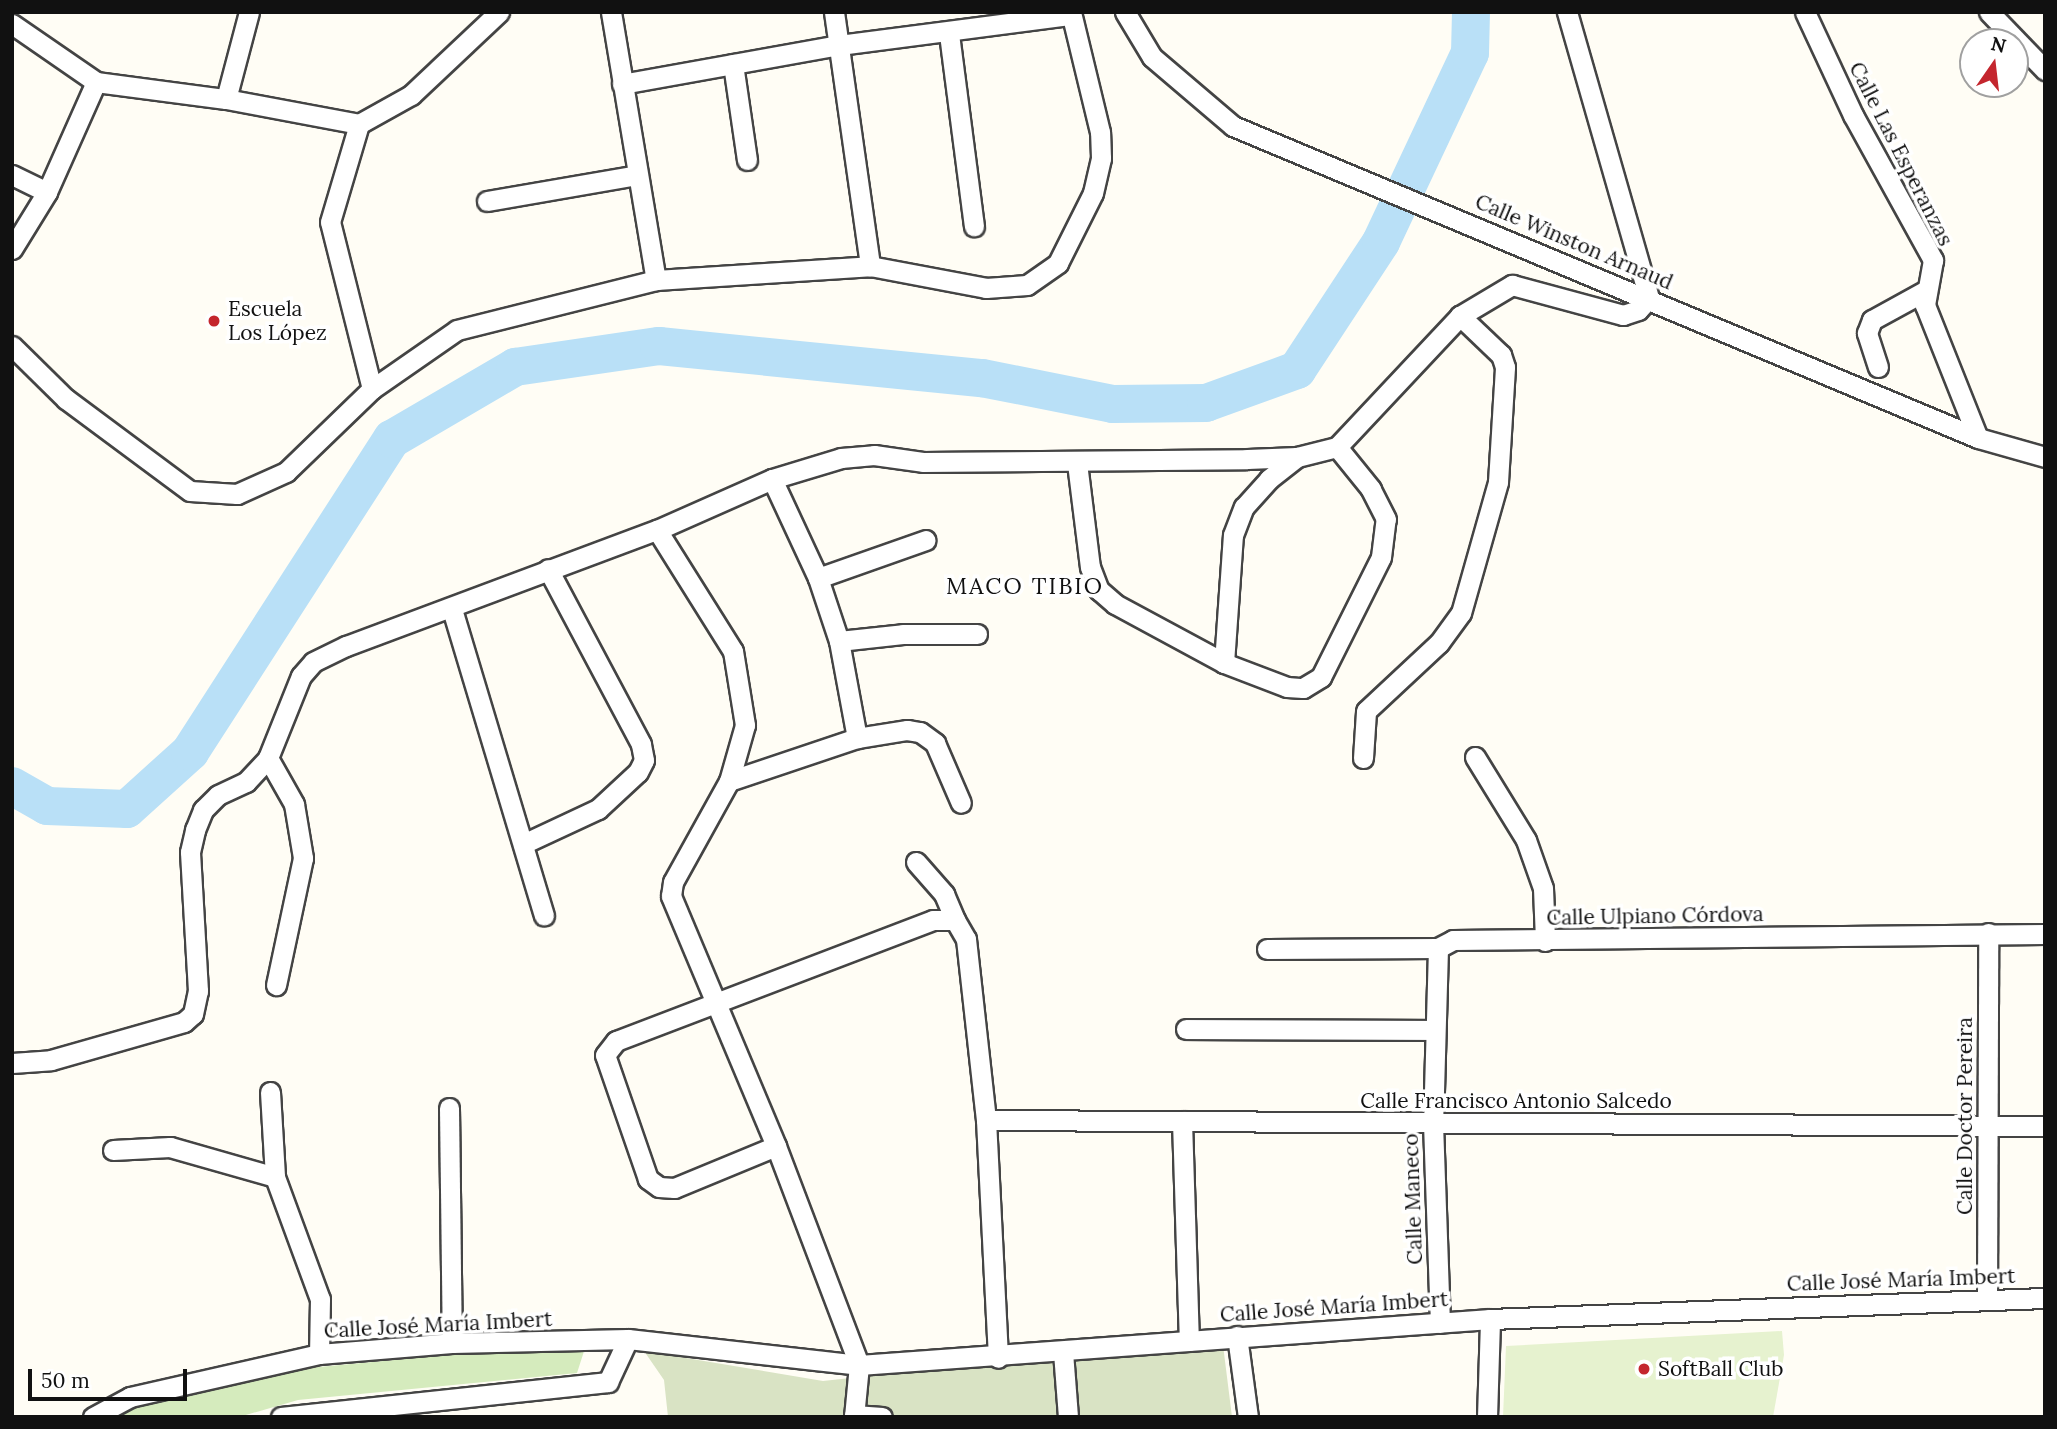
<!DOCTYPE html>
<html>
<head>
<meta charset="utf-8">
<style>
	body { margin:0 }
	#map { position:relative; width:2057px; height:1429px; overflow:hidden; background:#fffdf5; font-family:Lora,serif }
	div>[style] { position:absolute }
	.green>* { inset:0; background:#d5ebbd }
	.cemetery>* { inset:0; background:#d9e3c4 }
	.pitch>* { inset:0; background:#e6f2cf }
	.river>* { height:38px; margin:-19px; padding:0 19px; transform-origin:19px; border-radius:19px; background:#b9e0f7 }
	.roads { filter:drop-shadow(2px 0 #444) drop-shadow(-2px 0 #444) drop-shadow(0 2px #444) drop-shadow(0 -2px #444) }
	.minor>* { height:19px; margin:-9.5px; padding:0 9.5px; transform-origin:9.5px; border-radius:9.5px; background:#fff }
	.dots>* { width:19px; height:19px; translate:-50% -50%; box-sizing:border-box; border:4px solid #fff; border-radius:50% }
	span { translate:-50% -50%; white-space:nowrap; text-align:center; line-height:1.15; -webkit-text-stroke:7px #fff; paint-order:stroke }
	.street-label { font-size:21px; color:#111 }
	.poi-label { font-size:21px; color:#111 }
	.left { translate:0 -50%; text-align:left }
	.neighbourhood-label { font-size:23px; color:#111; letter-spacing:2px }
	.frame { position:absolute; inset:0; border:14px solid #111; pointer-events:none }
	.north { position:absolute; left:1959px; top:28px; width:70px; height:70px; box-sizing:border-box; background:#fff; border:2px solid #a0a0a0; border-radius:50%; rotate:14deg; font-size:19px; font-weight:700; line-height:28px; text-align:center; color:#111 }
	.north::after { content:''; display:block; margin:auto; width:24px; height:32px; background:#c4262e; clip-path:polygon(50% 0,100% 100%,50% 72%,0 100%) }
	.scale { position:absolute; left:28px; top:1369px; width:159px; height:32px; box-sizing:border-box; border:4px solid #111; border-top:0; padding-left:9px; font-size:21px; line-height:24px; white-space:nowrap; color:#111; -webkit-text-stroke:5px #fff; paint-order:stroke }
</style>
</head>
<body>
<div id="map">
	<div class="green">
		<div style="clip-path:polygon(587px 1342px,577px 1373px,298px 1400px,239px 1417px,108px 1417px,132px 1404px,297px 1369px)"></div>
	</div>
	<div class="cemetery">
		<div style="clip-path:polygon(1222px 1337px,1232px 1417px,668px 1417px,664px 1380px,644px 1351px,823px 1381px)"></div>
	</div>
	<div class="pitch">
		<div style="clip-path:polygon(1782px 1331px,1784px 1355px,1773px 1417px,1503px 1417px,1506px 1346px)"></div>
	</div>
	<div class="river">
		<div style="left:12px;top:786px;width:40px;rotate:29.7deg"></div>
		<div style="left:47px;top:806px;width:80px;rotate:2.1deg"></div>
		<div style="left:127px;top:809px;width:85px;rotate:-42.1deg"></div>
		<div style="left:190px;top:752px;width:373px;rotate:-57.2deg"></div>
		<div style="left:392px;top:439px;width:143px;rotate:-30.3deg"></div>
		<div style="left:515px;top:367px;width:146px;rotate:-8.3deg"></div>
		<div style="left:659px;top:346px;width:325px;rotate:5.7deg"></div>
		<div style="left:982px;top:378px;width:134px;rotate:11.2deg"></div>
		<div style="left:1113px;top:404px;width:93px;rotate:-0.6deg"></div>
		<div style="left:1206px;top:403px;width:97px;rotate:-19.9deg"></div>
		<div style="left:1297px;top:370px;width:153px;rotate:-56.7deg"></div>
		<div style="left:1381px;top:242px;width:209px;rotate:-64.8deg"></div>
		<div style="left:1470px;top:53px;width:41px;rotate:-88.6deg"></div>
	</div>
	<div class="roads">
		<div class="minor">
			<div style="left:611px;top:12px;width:272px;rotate:80.5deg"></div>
			<div style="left:834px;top:12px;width:257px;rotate:81.9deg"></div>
			<div style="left:1125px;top:12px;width:52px;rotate:59deg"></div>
			<div style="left:1152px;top:57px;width:106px;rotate:40.4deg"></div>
			<div style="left:1233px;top:126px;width:808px;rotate:22.72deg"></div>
			<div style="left:1978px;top:438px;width:70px;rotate:15.8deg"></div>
			<div style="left:1805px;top:12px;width:114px;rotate:65deg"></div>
			<div style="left:1853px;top:115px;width:166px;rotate:61.1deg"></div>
			<div style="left:1933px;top:260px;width:46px;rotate:100.1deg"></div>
			<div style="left:1925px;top:305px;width:143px;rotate:68.3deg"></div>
			<div style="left:1989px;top:12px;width:81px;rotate:46deg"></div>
			<div style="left:12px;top:24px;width:102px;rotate:34.6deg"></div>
			<div style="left:96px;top:82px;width:131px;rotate:7.5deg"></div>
			<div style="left:226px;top:99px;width:135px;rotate:10.6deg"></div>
			<div style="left:949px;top:34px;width:194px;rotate:82.6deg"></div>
			<div style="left:733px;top:64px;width:97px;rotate:81.7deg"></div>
			<div style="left:622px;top:84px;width:220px;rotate:-10.2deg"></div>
			<div style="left:839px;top:45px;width:234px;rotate:-7.4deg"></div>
			<div style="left:226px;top:99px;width:90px;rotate:-75.2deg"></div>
			<div style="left:12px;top:175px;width:39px;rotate:26deg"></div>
			<div style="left:487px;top:201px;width:152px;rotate:-9.8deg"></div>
			<div style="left:12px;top:249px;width:67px;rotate:-58.4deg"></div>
			<div style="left:47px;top:192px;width:120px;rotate:-66deg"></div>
			<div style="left:12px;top:346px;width:76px;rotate:44.5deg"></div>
			<div style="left:66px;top:399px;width:154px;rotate:36.6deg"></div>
			<div style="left:190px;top:491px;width:47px;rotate:3.7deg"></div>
			<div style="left:237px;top:494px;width:54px;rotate:-24.2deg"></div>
			<div style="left:286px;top:472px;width:120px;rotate:-44deg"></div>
			<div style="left:372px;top:389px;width:103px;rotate:-34.8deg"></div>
			<div style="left:457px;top:330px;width:205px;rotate:-14.1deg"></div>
			<div style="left:656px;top:280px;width:214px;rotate:-3.7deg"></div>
			<div style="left:870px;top:266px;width:118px;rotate:10.7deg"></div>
			<div style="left:986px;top:288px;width:41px;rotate:-4.2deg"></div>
			<div style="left:1027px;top:285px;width:38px;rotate:-35deg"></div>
			<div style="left:1058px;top:263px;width:78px;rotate:-63.4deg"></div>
			<div style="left:1093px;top:193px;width:36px;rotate:-77deg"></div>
			<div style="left:1101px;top:158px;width:26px;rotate:-92deg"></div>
			<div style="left:1100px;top:132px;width:123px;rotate:-103.6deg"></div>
			<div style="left:1878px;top:367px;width:36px;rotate:-108deg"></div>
			<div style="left:1867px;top:333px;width:14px;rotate:-69deg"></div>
			<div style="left:1872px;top:320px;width:60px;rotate:-28.7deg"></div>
			<div style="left:372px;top:389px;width:172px;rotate:-104.1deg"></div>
			<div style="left:330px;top:222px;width:102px;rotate:-73.5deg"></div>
			<div style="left:359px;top:124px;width:60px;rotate:-29.1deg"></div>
			<div style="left:411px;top:95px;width:121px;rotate:-43.3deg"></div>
			<div style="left:1077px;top:463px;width:105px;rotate:82.9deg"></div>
			<div style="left:1090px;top:567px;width:25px;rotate:69deg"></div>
			<div style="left:1099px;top:590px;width:21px;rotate:41deg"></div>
			<div style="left:1115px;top:604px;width:124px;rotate:28.4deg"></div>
			<div style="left:1224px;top:663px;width:67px;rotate:20.9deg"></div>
			<div style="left:1287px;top:687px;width:16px;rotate:4deg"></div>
			<div style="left:1303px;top:688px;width:21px;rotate:-31deg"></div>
			<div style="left:1321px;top:677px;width:134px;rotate:-63.4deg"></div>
			<div style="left:1381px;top:557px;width:38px;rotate:-83deg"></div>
			<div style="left:1386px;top:519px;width:34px;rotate:-117deg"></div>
			<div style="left:1371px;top:489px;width:54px;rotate:-129deg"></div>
			<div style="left:772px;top:479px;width:109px;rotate:65.1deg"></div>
			<div style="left:818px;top:578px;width:66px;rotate:71.6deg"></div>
			<div style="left:839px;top:641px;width:99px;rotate:79.5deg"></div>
			<div style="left:657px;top:530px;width:143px;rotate:57.9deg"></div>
			<div style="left:733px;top:651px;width:75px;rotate:80.8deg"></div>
			<div style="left:745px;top:725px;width:58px;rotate:105.9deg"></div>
			<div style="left:729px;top:781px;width:115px;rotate:119deg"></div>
			<div style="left:673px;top:882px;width:14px;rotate:98deg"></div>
			<div style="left:671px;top:896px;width:271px;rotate:67.2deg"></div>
			<div style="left:776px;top:1146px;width:234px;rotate:69.2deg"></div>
			<div style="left:859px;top:1365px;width:52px;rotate:95.5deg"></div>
			<div style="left:818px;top:578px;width:114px;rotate:-19.4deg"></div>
			<div style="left:452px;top:609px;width:320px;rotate:73.3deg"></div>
			<div style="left:839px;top:641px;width:64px;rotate:-6.2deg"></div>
			<div style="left:903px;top:634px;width:74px"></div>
			<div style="left:1224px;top:663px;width:128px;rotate:-86deg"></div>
			<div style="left:1233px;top:535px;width:30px;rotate:-69deg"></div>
			<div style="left:1244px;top:507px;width:38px;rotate:-48deg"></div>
			<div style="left:1269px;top:479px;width:36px;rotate:-38deg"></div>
			<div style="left:1475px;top:757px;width:97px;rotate:58.4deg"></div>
			<div style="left:1526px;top:840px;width:51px;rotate:70.5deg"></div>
			<div style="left:1543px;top:888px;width:53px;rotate:87.8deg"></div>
			<div style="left:268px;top:758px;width:53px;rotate:60.5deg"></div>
			<div style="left:294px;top:804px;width:55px;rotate:80.5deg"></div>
			<div style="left:303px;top:858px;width:130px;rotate:102deg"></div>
			<div style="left:1363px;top:758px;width:47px;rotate:-86.3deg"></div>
			<div style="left:1366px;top:711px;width:100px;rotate:-43deg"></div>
			<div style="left:1439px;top:643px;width:37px;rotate:-54deg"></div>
			<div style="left:1461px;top:613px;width:136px;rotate:-74.2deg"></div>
			<div style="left:1498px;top:482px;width:115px;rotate:-86.5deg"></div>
			<div style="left:1505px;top:367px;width:13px;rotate:-108deg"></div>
			<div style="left:1501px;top:355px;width:57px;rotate:-136.4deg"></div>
			<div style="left:729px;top:781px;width:135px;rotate:-18.6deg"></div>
			<div style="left:857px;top:738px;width:51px;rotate:-9.1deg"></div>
			<div style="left:907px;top:730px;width:13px;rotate:9deg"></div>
			<div style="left:920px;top:732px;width:19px;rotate:36deg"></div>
			<div style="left:935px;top:743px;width:65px;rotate:66.6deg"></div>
			<div style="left:523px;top:844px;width:83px;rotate:-25deg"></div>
			<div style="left:598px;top:809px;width:54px;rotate:-42.8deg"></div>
			<div style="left:638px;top:772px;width:13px;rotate:-63deg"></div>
			<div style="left:644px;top:760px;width:16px;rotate:-101deg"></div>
			<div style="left:641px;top:744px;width:198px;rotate:-118deg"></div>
			<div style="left:916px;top:862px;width:43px;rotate:48.8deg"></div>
			<div style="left:944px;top:894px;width:28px;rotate:67deg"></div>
			<div style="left:1438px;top:948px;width:175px;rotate:91.6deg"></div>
			<div style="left:1433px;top:1123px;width:200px;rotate:88deg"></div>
			<div style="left:1267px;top:949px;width:171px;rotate:-0.3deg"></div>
			<div style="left:1438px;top:948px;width:17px;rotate:-28deg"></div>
			<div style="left:1453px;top:940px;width:592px;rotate:-0.58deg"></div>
			<div style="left:1186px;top:1029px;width:248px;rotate:0.2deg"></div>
			<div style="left:12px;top:1063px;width:39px;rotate:-4deg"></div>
			<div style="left:51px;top:1060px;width:138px;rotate:-15.9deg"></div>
			<div style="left:184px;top:1022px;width:12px;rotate:-42deg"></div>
			<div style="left:193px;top:1014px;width:24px;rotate:-78deg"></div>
			<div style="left:198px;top:991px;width:139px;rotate:-93.3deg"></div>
			<div style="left:190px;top:852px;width:23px;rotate:-77deg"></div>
			<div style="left:195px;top:830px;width:22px;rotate:-68deg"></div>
			<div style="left:203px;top:810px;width:21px;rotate:-45deg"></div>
			<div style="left:218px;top:795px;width:31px;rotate:-25deg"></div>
			<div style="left:246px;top:782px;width:33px;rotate:-47deg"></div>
			<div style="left:268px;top:758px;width:88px;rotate:-68.1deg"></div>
			<div style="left:301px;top:676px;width:18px;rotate:-49deg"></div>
			<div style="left:313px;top:662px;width:37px;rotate:-26deg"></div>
			<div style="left:346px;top:646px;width:332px;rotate:-20.5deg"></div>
			<div style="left:657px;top:530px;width:126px;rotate:-23.9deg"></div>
			<div style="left:772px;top:479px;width:72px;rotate:-16.9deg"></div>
			<div style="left:841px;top:458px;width:33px;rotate:-5deg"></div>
			<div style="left:874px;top:455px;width:49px;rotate:8.1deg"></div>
			<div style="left:923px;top:462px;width:324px;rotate:-0.5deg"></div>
			<div style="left:1247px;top:459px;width:50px;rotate:-2.3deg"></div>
			<div style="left:1297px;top:457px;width:41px;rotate:-14deg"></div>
			<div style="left:1337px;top:447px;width:180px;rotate:-46.8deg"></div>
			<div style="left:1460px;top:316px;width:61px;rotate:-30.8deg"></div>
			<div style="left:1512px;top:285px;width:115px;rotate:15.1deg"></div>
			<div style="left:1623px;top:315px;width:16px;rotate:-18deg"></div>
			<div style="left:1638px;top:310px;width:16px;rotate:-47deg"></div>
			<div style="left:1649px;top:298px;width:298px;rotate:-106deg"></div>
			<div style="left:270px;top:1092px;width:85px;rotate:86.6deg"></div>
			<div style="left:275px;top:1177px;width:130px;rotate:69.8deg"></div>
			<div style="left:320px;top:1299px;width:55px;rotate:91deg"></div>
			<div style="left:449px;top:1108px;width:235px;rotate:89.3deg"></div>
			<div style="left:986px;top:1120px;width:1059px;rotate:0.32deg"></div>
			<div style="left:1182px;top:1121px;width:220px;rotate:88.2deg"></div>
			<div style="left:776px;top:1146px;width:110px;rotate:157.6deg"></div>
			<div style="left:674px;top:1188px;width:15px;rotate:-176deg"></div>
			<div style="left:659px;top:1187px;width:14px;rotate:-144deg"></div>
			<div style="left:648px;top:1179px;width:131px;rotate:-109.1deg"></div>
			<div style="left:605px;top:1055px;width:18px;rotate:-52deg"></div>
			<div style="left:616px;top:1041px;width:339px;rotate:-20.9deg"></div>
			<div style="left:933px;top:920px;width:22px"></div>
			<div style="left:955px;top:920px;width:22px;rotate:60deg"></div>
			<div style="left:966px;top:939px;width:182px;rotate:83.7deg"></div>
			<div style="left:986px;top:1120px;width:238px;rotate:87.1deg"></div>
			<div style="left:113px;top:1150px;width:57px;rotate:-3deg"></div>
			<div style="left:170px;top:1147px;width:109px;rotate:15.9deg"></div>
			<div style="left:1987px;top:1300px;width:367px;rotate:-89.8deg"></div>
			<div style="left:1237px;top:1336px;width:82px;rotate:82.3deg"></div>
			<div style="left:1063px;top:1352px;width:65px;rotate:85.6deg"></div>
			<div style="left:854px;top:1415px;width:28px;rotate:4deg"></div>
			<div style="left:93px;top:1417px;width:42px;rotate:-28.4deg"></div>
			<div style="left:130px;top:1397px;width:194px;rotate:-12.8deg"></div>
			<div style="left:319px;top:1354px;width:133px;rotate:-4.7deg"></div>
			<div style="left:452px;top:1343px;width:176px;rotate:-1.3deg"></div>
			<div style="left:628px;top:1339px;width:232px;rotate:6.4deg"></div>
			<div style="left:859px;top:1365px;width:633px;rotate:-4.17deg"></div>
			<div style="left:1490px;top:1319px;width:555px;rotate:-2.17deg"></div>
			<div style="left:281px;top:1417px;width:329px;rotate:-6.1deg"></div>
			<div style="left:608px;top:1382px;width:47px;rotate:-65.1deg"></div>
			<div style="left:1487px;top:1417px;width:98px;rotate:-88.2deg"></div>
		</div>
	</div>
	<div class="dots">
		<div style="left:214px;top:321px;background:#c4262e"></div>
		<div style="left:1644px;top:1369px;background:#c4262e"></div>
	</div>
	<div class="street-label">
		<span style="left:1901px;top:154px;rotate:63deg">Calle Las Esperanzas</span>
		<span style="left:1574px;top:242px;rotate:23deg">Calle Winston Arnaud</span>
		<span style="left:1655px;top:916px;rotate:-1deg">Calle Ulpiano Córdova</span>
		<span style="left:1516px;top:1101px">Calle Francisco Antonio Salcedo</span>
		<span style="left:1965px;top:1116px;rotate:-90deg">Calle Doctor Pereira</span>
		<span style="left:1413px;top:1199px;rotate:-92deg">Calle Maneco</span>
		<span style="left:1901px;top:1280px;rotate:-2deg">Calle José María Imbert</span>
		<span style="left:1334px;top:1307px;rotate:-4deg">Calle José María Imbert</span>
		<span style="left:438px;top:1325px;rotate:-3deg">Calle José María Imbert</span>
	</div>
	<div class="poi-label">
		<span class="left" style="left:228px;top:321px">Escuela<br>Los López</span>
		<span class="left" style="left:1658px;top:1369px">SoftBall Club</span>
	</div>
	<div class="neighbourhood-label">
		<span style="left:1025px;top:586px">MACO TIBIO</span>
	</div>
	<div class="frame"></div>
	<div class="north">N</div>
	<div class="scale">50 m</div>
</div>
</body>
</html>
